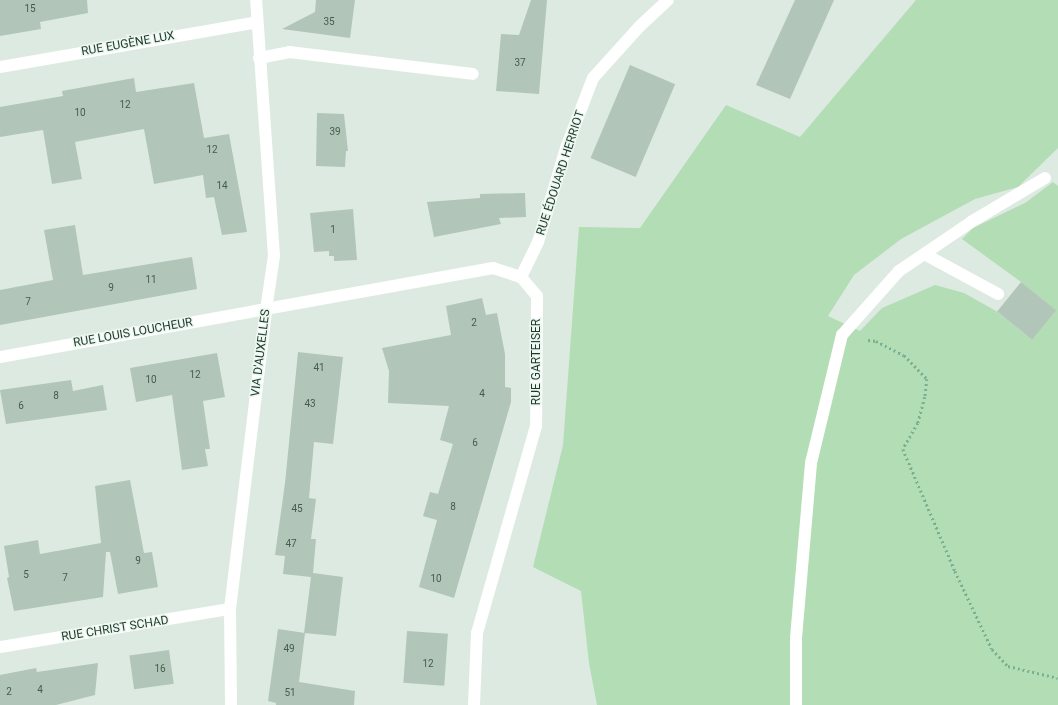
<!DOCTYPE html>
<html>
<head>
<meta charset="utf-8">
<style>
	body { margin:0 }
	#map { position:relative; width:1058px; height:705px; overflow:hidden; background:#ddeae1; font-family:Roboto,sans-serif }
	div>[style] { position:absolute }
	.green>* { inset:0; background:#b3ddb4 }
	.building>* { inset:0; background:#b2c5b9; transform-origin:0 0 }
	.path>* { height:2.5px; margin-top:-1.25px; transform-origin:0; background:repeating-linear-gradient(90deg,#7ab092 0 2px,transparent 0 5px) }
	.minor>* { height:12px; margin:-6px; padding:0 6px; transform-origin:6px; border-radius:6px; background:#fff }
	span { translate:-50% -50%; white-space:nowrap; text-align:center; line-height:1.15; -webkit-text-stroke:3px #edf7ef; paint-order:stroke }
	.number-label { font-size:10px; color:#425d4e }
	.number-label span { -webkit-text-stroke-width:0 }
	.street-label { font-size:12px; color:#1d3a2b }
</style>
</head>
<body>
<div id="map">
	<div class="green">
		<div style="clip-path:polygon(916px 0,1058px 0,1058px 148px,1018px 187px,975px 199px,901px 239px,854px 275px,828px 316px,860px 331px,882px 308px,935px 285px,964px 293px,996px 311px,1031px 339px,1055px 310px,1021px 282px,962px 239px,973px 228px,1025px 203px,1053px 182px,1058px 186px,1058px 705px,597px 705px,589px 663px,581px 591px,533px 567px,563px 445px,579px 227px,640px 228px,726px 105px,800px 137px)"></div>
	</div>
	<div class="building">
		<div style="clip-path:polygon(0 0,87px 0,88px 13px,40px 22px,41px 29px,0 36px)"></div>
		<div style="clip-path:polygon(316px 0,355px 0,350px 38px,282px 29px,315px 12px)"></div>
		<div style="clip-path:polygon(531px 0,547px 0,539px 94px,496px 91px,501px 34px,519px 35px)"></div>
		<div style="clip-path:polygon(795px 0,834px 0,790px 99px,756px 85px)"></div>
		<div style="left:630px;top:65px;width:49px;height:101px;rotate:23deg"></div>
		<div style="clip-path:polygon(134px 78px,136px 92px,194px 83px,204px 138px,229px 134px,247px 232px,222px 235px,214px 197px,206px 198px,203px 175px,154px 184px,144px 129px,75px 142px,82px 179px,52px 184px,43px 130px,0 137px,0 107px,63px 96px,62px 91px)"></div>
		<div style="clip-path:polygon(317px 113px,344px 114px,348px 151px,346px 151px,345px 167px,316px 166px)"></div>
		<div style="clip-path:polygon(525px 193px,526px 217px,499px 218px,501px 224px,434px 237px,427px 202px,480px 198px,480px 194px)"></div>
		<div style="clip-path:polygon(353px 209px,357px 260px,334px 261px,334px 256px,329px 256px,329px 251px,314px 252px,310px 213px)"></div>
		<div style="clip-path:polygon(75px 225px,83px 275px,192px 257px,197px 289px,0 325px,0 290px,53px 280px,44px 230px)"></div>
		<div style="left:1021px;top:282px;width:45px;height:38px;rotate:39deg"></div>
		<div style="clip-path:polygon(482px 298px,486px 315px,497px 313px,505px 354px,505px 387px,511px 388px,511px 402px,454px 598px,419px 587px,437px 520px,423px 516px,430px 492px,438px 494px,453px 444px,440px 440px,449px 406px,388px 403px,389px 371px,382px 348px,451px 335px,446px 306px)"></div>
		<div style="clip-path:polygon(298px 352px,343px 357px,333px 444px,314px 442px,309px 498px,316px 499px,311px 539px,316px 539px,313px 573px,343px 577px,336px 636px,304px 633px,311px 577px,283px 574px,285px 556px,275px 555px,285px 483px)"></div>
		<div style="clip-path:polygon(217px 353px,225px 397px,203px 401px,210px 449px,205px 449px,208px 466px,182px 470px,172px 395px,136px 402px,130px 368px)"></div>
		<div style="clip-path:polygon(71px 380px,73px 391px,103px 385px,107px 410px,6px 424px,0 390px)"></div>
		<div style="clip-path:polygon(130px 480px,144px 553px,152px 552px,158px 587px,118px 594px,110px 552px,106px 552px,103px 597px,14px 611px,7px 578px,9px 577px,4px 546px,38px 540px,40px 554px,101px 543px,95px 486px)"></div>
		<div style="clip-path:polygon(278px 629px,305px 633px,299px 682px,355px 691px,354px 705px,276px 705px,276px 703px,268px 701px)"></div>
		<div style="left:407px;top:631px;width:41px;height:52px;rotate:4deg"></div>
		<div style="left:169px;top:650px;width:34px;height:40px;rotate:82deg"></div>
		<div style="clip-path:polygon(98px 663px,95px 695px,56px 705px,0 705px,0 675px,36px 668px,37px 672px)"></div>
	</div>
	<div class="path">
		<div style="left:868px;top:340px;width:8px;rotate:7deg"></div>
		<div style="left:876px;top:341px;width:31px;rotate:27deg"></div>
		<div style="left:904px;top:355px;width:33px;rotate:46deg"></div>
		<div style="left:927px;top:379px;width:18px;rotate:96deg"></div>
		<div style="left:925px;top:397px;width:27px;rotate:105deg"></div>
		<div style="left:918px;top:423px;width:30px;rotate:120deg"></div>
		<div style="left:903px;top:449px;width:133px;rotate:66.9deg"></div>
		<div style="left:955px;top:571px;width:86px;rotate:64.6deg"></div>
		<div style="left:992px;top:649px;width:23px;rotate:47deg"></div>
		<div style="left:1008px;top:666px;width:51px;rotate:13.5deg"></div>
	</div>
	<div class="minor">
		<div style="left:259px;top:58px;width:31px;rotate:-11deg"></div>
		<div style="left:289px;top:52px;width:185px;rotate:6.8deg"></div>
		<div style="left:0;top:67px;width:261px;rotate:-9.9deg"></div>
		<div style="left:926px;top:255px;width:82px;rotate:28.4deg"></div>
		<div style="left:521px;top:277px;width:39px;rotate:-64deg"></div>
		<div style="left:538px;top:242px;width:98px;rotate:-73.4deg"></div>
		<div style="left:566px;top:148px;width:75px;rotate:-68.9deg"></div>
		<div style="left:593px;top:78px;width:70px;rotate:-47.9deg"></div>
		<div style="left:640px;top:26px;width:38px;rotate:-43deg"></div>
		<div style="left:0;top:357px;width:501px;rotate:-10.23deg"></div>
		<div style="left:493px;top:268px;width:29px;rotate:18deg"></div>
		<div style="left:521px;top:277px;width:25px;rotate:50deg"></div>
		<div style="left:537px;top:296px;width:130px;rotate:90.4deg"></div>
		<div style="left:536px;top:426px;width:215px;rotate:105.9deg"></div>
		<div style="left:477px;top:633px;width:72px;rotate:92.4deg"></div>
		<div style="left:0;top:647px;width:233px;rotate:-9.4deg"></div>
		<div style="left:231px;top:705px;width:96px;rotate:-90.6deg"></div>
		<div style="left:230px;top:609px;width:301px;rotate:-83.1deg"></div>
		<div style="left:266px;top:310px;width:55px;rotate:-81.6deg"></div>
		<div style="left:274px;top:256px;width:257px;rotate:-94deg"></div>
		<div style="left:796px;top:705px;width:67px;rotate:-90deg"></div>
		<div style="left:796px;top:638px;width:176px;rotate:-85.1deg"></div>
		<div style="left:811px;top:463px;width:132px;rotate:-76.4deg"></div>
		<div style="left:842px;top:335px;width:86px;rotate:-48.3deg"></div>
		<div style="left:899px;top:271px;width:87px;rotate:-34.2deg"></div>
		<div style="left:971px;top:222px;width:86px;rotate:-30.7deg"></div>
	</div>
	<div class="number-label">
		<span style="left:30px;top:9px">15</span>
		<span style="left:329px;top:22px">35</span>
		<span style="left:520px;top:63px">37</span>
		<span style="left:125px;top:105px">12</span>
		<span style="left:80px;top:113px">10</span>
		<span style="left:335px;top:132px">39</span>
		<span style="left:212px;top:150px">12</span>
		<span style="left:222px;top:186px">14</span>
		<span style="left:333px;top:230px">1</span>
		<span style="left:151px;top:280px">11</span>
		<span style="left:111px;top:288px">9</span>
		<span style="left:28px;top:302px">7</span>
		<span style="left:474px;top:323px">2</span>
		<span style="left:319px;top:368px">41</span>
		<span style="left:195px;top:375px">12</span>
		<span style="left:151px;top:380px">10</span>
		<span style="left:482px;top:394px">4</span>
		<span style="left:56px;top:396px">8</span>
		<span style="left:310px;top:404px">43</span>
		<span style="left:21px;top:406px">6</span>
		<span style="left:475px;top:443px">6</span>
		<span style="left:453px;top:507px">8</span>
		<span style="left:297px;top:509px">45</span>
		<span style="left:291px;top:544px">47</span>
		<span style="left:138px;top:561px">9</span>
		<span style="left:26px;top:575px">5</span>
		<span style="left:65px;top:578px">7</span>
		<span style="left:436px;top:579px">10</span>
		<span style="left:289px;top:649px">49</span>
		<span style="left:428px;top:664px">12</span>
		<span style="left:160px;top:669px">16</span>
		<span style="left:40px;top:690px">4</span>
		<span style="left:9px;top:692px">2</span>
		<span style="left:290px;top:693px">51</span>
	</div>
	<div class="street-label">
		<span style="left:128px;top:44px;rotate:-10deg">RUE EUGÈNE LUX</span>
		<span style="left:561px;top:173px;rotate:-72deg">RUE ÉDOUARD HERRIOT</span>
		<span style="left:133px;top:333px;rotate:-10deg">RUE LOUIS LOUCHEUR</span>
		<span style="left:261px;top:353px;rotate:-83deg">VIA D'AUXELLES</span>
		<span style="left:537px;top:362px;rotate:-90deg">RUE GARTEISER</span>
		<span style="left:115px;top:629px;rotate:-9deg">RUE CHRIST SCHAD</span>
	</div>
</div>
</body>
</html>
